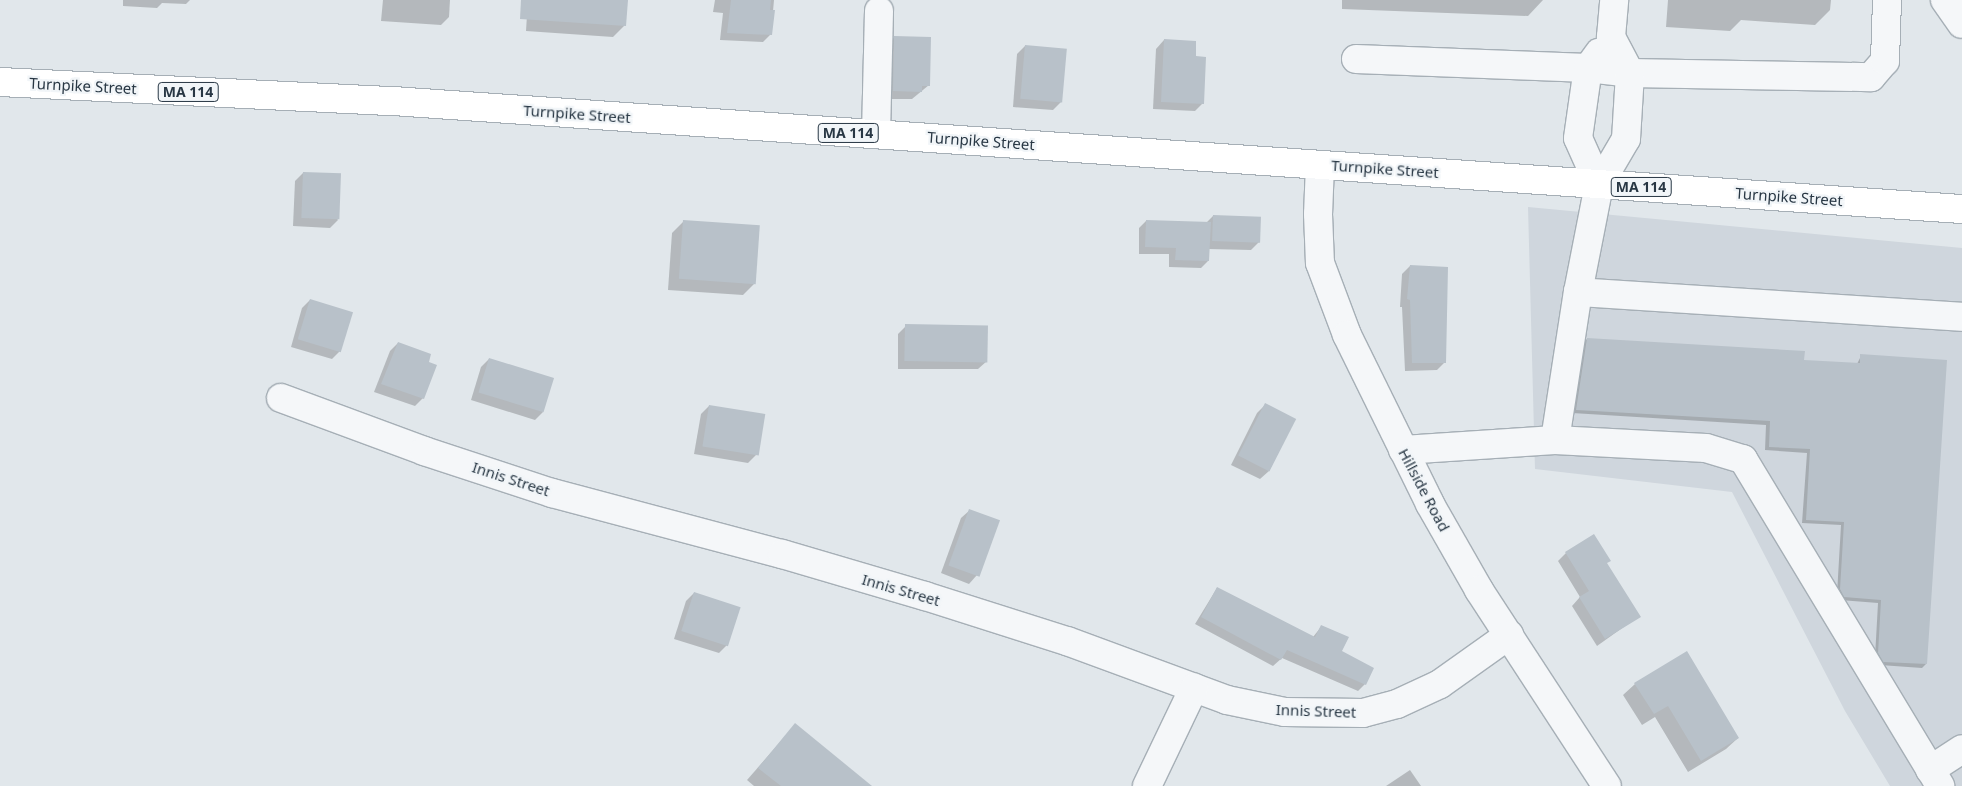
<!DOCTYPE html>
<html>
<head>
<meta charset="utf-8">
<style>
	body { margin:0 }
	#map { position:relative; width:1962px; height:786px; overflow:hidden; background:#e1e7eb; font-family:"Noto Sans",sans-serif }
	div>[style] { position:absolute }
	.built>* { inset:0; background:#cfd6dd }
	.shadow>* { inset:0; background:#0003 }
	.building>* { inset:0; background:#b8c1c9; transform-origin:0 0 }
	.roads { filter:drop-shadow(1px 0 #a6afb6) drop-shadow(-1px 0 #a6afb6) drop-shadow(0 1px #a6afb6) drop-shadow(0 -1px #a6afb6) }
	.minor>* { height:28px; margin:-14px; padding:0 14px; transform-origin:14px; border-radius:14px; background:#f5f7f9 }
	.highway>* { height:28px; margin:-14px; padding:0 14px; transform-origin:14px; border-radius:14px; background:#fff }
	span { translate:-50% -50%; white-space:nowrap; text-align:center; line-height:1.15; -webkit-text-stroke:4.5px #f1f5f8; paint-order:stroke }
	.shield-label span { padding:1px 4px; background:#f1f5f8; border:1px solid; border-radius:4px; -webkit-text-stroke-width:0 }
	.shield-label { font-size:14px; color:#283744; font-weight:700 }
	.street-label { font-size:15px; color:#283744 }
</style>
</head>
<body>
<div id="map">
	<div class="built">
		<div style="clip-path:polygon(1528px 207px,1962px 248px,1962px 786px,1890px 786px,1845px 711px,1732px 492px,1535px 469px)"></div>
	</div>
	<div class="shadow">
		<div style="clip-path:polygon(123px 0,190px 0,186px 4px,162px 3px,157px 8px,123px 6px)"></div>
		<div style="clip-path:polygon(383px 0,450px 0,449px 17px,441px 25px,381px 21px)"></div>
		<div style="clip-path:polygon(528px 0,627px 0,625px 25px,613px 37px,526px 31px)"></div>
		<div style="clip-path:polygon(715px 0,774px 0,771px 34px,763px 42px,720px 40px,723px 13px,713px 12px)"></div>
		<div style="clip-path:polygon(1342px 0,1543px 0,1528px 16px,1342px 9px)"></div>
		<div style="clip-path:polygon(1668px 0,1831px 0,1830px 10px,1815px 25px,1741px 20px,1730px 31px,1666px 27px)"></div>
		<div style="clip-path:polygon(895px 37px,929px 85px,912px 99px,885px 99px,886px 45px)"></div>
		<div style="clip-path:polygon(1164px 40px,1203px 103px,1195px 111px,1153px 109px,1156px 49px)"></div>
		<div style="clip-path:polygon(1025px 46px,1061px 102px,1053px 110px,1013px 107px,1017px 54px)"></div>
		<div style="clip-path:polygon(303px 173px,338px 220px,330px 228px,293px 226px,295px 181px)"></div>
		<div style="clip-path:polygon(1213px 216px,1259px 242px,1251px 250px,1208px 249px,1208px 261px,1201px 268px,1169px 267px,1169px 254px,1139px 254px,1139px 228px,1146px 221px,1206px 223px)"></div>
		<div style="clip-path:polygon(684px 221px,755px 283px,743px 295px,668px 290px,672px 233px)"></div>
		<div style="clip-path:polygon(1410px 266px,1445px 362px,1437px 370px,1405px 371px,1402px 307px,1400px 307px,1402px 274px)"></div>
		<div style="clip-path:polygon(310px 300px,340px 351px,332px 359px,291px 347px,302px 308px)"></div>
		<div style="clip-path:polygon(906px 326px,987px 361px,978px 369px,898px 369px,898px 334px)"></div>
		<div style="clip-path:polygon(1587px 339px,1803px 361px,1857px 364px,1861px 356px,1926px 664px,1922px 668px,1880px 665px,1875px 657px,1878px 603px,1840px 600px,1837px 594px,1841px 525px,1802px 523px,1807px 453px,1765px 450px,1766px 425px,1572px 413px,1583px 343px)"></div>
		<div style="clip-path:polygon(398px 343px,423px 398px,415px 406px,374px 392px,390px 351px)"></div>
		<div style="clip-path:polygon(489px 359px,543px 412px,535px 420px,471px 400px,481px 367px)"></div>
		<div style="clip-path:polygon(1265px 405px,1294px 420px,1269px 471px,1260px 479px,1231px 465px,1257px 413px)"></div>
		<div style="clip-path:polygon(709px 406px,756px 455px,748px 463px,694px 454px,701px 414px)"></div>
		<div style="clip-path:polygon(970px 510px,977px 575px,969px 584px,941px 573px,961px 518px)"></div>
		<div style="clip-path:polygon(1566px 553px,1606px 564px,1639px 616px,1597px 646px,1572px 606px,1580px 597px,1558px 561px)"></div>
		<div style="clip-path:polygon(1217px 588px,1313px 637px,1321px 627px,1365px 684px,1358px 691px,1282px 658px,1273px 666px,1195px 624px)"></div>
		<div style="clip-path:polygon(694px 593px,727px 645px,719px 653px,674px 639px,686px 601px)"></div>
		<div style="clip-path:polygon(1635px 684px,1738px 738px,1726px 749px,1688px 772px,1655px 717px,1642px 725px,1623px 695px)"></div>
		<div style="clip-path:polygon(795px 725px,870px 786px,754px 786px,747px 780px)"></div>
		<div style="clip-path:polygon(1410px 770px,1421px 786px,1386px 786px)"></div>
	</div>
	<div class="building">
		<div style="clip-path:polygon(521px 0,628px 0,626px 26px,520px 19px)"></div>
		<div style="clip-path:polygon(731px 0,771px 0,770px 10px,775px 10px,772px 35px,727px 33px)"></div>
		<div style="clip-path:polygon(894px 36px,931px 37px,930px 86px,922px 86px,922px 92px,893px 91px)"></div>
		<div style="clip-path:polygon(1164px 39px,1196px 41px,1196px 56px,1206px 57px,1204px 104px,1161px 102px)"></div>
		<div style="left:1025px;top:45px;width:42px;height:54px;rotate:5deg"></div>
		<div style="left:303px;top:172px;width:38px;height:46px;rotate:2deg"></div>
		<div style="left:1213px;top:215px;width:48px;height:26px;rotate:2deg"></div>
		<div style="left:683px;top:220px;width:77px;height:59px;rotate:4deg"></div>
		<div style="clip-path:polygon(1146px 220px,1211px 222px,1209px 261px,1175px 260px,1176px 248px,1145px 247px)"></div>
		<div style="clip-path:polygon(1410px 265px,1448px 267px,1446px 363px,1412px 363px,1410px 300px,1407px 299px)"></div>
		<div style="left:310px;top:299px;width:45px;height:42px;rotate:17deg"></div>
		<div style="left:905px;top:324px;width:83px;height:37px;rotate:1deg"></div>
		<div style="clip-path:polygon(1587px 338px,1805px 351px,1804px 360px,1860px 363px,1860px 354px,1947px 360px,1927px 664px,1883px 662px,1878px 653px,1881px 600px,1844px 597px,1840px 589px,1844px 522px,1806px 520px,1810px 449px,1769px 447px,1770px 421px,1576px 410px)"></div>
		<div style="clip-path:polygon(398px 342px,431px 354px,429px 362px,437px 365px,424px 399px,381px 384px)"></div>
		<div style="left:489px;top:358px;width:68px;height:36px;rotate:17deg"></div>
		<div style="left:1265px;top:403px;width:35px;height:59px;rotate:27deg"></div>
		<div style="left:709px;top:405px;width:57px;height:42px;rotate:9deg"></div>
		<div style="left:969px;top:509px;width:33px;height:60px;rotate:20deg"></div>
		<div style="clip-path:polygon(1594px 534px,1611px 561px,1607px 563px,1641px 617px,1605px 639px,1579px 597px,1589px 591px,1565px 552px)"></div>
		<div style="clip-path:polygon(1217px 587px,1315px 637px,1321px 625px,1349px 637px,1342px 651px,1374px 668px,1366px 685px,1287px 650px,1281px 660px,1201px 617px)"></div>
		<div style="left:694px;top:592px;width:49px;height:41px;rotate:18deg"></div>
		<div style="clip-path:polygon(1687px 651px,1739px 738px,1701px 761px,1668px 706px,1654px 714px,1634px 683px)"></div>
		<div style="clip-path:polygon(795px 723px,872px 786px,781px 786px,758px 768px)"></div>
	</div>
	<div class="roads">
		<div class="minor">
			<div style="left:1945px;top:0;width:29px;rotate:55deg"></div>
			<div style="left:1356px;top:59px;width:232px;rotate:2.2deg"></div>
			<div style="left:1588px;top:68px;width:42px;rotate:6.8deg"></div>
			<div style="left:1630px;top:73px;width:241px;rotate:1deg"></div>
			<div style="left:1871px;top:77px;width:21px;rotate:-49deg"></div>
			<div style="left:1885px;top:61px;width:61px;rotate:-88.1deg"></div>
			<div style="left:876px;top:134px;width:123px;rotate:-88.6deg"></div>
			<div style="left:1320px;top:165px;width:49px;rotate:92.3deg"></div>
			<div style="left:1318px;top:214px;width:49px;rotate:87.7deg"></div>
			<div style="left:1320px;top:263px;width:77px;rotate:69.4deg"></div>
			<div style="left:1347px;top:335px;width:188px;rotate:63.8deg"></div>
			<div style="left:1430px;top:504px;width:99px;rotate:60.3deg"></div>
			<div style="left:1479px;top:590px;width:234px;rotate:56.9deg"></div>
			<div style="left:1599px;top:185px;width:51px;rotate:-114.1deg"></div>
			<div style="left:1578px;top:138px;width:71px;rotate:-81.9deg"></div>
			<div style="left:1588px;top:68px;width:19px;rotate:-54deg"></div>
			<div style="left:1578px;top:292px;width:385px;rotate:3.7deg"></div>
			<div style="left:281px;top:398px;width:153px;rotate:20.3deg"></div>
			<div style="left:424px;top:451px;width:135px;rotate:18.2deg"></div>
			<div style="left:552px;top:493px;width:238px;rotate:14.9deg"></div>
			<div style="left:782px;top:554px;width:149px;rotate:16.4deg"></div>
			<div style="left:925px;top:596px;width:149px;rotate:17.6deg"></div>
			<div style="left:1067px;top:641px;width:171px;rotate:20.2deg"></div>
			<div style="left:1227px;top:700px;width:59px;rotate:11.7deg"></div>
			<div style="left:1285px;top:712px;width:78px;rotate:0.7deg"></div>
			<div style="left:1363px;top:713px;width:35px;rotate:-15deg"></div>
			<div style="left:1397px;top:704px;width:47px;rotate:-24.9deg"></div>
			<div style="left:1440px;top:684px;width:85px;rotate:-35.4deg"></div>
			<div style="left:1555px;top:440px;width:150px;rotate:-81.2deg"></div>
			<div style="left:1578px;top:292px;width:109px;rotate:-78.9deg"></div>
			<div style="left:1599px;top:185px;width:53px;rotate:-59.6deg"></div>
			<div style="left:1626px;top:139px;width:66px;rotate:-86.5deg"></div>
			<div style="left:1630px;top:73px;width:41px;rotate:-117.8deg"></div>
			<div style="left:1611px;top:37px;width:37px;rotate:-85deg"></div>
			<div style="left:1403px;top:450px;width:152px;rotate:-3.8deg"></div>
			<div style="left:1555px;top:440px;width:151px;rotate:3deg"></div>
			<div style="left:1706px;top:448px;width:39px;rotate:17deg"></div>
			<div style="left:1743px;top:459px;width:382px;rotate:58.9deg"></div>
			<div style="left:1930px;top:770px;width:38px;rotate:-33deg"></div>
			<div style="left:1147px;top:786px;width:109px;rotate:-64.4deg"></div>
		</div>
		<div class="highway">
			<div style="left:0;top:82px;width:393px;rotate:2.8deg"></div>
			<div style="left:393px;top:101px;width:1573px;rotate:3.94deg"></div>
		</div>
	</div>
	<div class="shield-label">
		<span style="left:188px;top:92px">MA 114</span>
		<span style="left:848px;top:133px">MA 114</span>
		<span style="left:1641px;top:187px">MA 114</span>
	</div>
	<div class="street-label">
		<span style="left:83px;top:86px;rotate:3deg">Turnpike Street</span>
		<span style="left:577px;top:114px;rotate:4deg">Turnpike Street</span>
		<span style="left:981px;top:141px;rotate:4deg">Turnpike Street</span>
		<span style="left:1385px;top:169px;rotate:4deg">Turnpike Street</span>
		<span style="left:1789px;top:197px;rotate:4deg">Turnpike Street</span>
		<span style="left:511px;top:479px;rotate:18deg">Innis Street</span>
		<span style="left:1424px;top:490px;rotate:62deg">Hillside Road</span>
		<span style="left:901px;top:590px;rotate:16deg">Innis Street</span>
		<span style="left:1316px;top:711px;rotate:2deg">Innis Street</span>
	</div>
</div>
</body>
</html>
